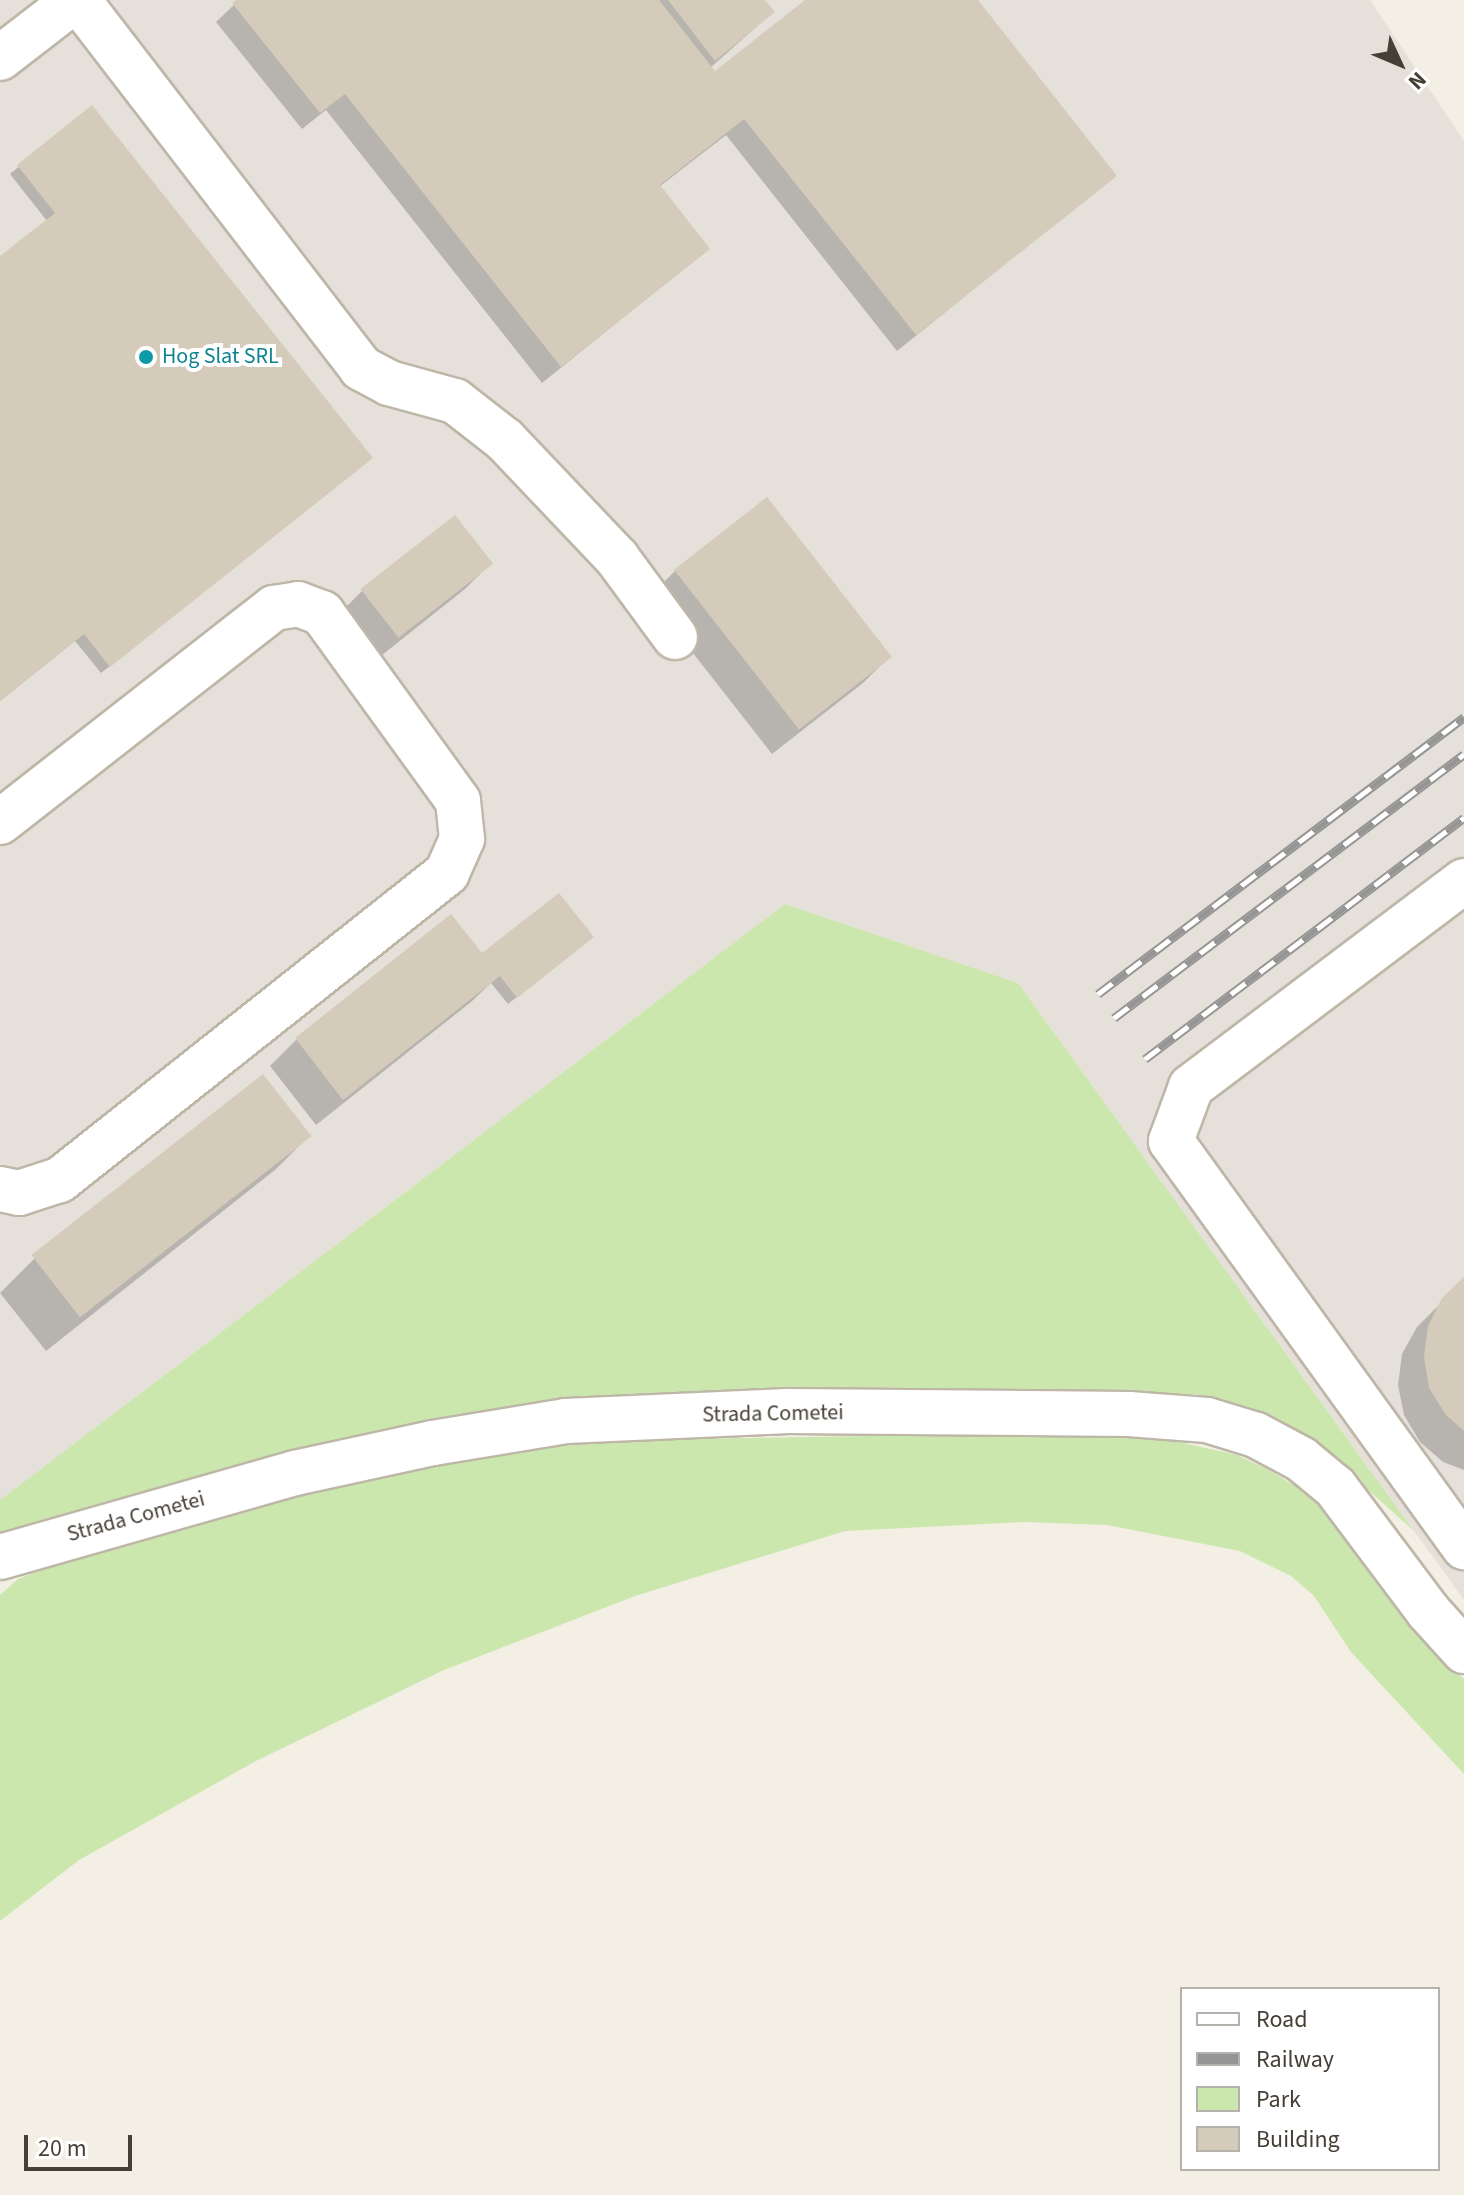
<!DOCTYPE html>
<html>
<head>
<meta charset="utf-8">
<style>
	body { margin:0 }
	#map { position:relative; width:1464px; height:2195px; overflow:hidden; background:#f3efe5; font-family:"Source Sans 3",sans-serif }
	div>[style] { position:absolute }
	.industrial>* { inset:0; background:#e5e0da }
	.green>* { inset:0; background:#cbe7ad }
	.shadow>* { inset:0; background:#0003 }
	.building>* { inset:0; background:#d4cbba; transform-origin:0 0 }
	.roads { filter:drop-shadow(2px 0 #beb7a8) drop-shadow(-2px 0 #beb7a8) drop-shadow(0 2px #beb7a8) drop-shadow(0 -2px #beb7a8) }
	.minor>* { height:44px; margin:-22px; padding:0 22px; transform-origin:22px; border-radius:22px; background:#fff }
	.rail>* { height:9px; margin-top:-4.5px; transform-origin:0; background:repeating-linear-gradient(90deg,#fff 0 18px,#959595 0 36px); box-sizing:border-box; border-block:2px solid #959595 }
	.dots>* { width:22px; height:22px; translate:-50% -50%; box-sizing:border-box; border:4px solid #fff; border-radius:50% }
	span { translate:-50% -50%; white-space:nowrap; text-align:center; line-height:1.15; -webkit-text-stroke:8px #fff; paint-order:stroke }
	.culture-label { font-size:22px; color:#0d838f }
	.left { translate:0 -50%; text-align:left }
	.street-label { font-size:22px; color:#453f35 }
	.legend { position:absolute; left:1180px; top:1987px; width:260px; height:184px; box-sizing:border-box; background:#fff; border:2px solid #b5b2ae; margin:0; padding:10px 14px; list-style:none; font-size:24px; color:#453f35 }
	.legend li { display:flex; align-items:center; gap:16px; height:40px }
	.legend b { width:40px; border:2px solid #b5b2ae }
	.north { position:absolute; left:1360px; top:24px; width:80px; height:80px; -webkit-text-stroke:6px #fff; paint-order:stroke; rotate:134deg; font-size:22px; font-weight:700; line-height:32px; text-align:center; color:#453f35 }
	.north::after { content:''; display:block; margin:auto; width:28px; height:36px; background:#453f35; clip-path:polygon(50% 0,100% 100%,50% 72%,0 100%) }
	.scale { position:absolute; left:24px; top:2135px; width:108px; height:36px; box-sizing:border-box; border:4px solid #453f35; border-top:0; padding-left:10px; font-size:24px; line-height:28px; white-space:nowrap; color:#453f35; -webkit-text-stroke:6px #fff; paint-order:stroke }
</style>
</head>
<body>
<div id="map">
	<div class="industrial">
		<div style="clip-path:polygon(0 0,1370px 0,1464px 141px,1464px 1600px,1018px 983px,785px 904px,0 1500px)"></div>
	</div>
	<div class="green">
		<div style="clip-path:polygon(785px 904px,1018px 983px,1414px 1531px,1317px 1444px,1260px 1413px,1195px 1394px,1051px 1393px,623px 1399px,0 1540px,0 1500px)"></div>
		<div style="clip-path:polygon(871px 1436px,1152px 1436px,1237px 1455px,1267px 1469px,1312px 1496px,1347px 1533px,1420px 1637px,1464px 1679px,1464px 1774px,1351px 1652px,1314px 1596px,1291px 1576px,1240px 1551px,1107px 1525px,1024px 1522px,845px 1531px,635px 1596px,444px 1670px,256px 1761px,79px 1860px,0 1921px,0 1595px,18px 1579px,59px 1563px,326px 1489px,478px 1454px,627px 1440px)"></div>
	</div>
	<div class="shadow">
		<div style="clip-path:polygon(239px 0,763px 0,773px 12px,710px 68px,715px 74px,808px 0,975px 0,1114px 176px,897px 351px,726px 135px,659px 187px,708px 249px,542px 383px,326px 110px,302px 129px,216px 22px)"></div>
		<div style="clip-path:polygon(92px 107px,362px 466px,101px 673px,75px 641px,0 701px,0 258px,47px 221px,10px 174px)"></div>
		<div style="clip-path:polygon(766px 500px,889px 657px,863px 683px,772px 754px,649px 597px,675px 571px)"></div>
		<div style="clip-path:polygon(455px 517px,491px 563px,465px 589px,372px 663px,336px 617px,362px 591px)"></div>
		<div style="clip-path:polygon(451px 917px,482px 957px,583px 945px,508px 1004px,491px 983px,471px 1002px,316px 1125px,270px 1066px,296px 1040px)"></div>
		<div style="clip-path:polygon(263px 1077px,309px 1136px,275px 1170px,46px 1351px,0 1293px,34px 1259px)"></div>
		<div style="clip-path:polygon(1464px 1280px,1464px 1470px,1443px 1462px,1420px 1442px,1404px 1415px,1398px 1385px,1402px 1354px,1417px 1327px)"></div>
	</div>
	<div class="building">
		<div style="clip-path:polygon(236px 0,659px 0,715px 71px,805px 0,978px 0,1117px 176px,916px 335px,744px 119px,660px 185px,710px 249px,561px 367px,345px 94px,320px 113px,232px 3px)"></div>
		<div style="clip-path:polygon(668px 0,765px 0,775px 12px,715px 61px)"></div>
		<div style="clip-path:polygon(92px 105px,373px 458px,110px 667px,84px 634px,0 701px,0 256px,55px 213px,17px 165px)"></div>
		<div style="left:767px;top:497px;width:203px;height:118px;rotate:52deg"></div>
		<div style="left:455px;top:515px;width:62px;height:120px;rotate:52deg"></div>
		<div style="clip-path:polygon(559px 893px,594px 937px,517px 998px,500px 976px,343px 1100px,295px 1038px,451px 914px,482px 953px)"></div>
		<div style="left:263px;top:1074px;width:79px;height:294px;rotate:52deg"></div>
		<div style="clip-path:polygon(1464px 1277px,1464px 1431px,1446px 1415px,1429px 1388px,1424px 1357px,1428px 1326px,1442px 1298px)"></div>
	</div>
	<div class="roads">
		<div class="minor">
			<div style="left:78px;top:0;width:464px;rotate:52.4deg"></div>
			<div style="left:361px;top:368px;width:32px;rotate:28deg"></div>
			<div style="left:389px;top:383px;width:68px;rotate:15.3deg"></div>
			<div style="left:455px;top:401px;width:63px;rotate:38deg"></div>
			<div style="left:505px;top:440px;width:163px;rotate:46.5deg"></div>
			<div style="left:617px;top:558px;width:98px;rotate:53.7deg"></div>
			<div style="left:0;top:58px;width:95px;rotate:-37.7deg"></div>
			<div style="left:0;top:822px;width:348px;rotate:-38deg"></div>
			<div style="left:274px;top:608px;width:24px;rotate:-9deg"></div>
			<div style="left:298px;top:604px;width:26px;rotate:21deg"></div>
			<div style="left:322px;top:613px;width:232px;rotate:54.1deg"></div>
			<div style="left:458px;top:801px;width:38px;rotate:84deg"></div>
			<div style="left:462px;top:839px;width:37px;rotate:114deg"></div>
			<div style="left:447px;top:873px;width:495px;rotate:141.6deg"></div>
			<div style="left:59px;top:1180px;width:42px;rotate:162deg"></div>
			<div style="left:19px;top:1193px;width:19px;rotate:-168deg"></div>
			<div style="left:1464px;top:881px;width:342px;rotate:143deg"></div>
			<div style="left:1191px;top:1087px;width:58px;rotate:110.3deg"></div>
			<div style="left:1171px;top:1141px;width:501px;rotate:54.18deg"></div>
			<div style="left:0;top:1557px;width:307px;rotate:-15.9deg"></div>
			<div style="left:295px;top:1473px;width:141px;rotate:-12.3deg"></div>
			<div style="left:433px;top:1443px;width:135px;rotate:-9.4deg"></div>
			<div style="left:566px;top:1421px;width:222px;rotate:-2.6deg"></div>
			<div style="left:788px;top:1411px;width:341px;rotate:0.5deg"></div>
			<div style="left:1129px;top:1414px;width:78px;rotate:4.4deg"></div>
			<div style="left:1207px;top:1420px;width:51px;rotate:17deg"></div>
			<div style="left:1256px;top:1435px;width:51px;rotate:28.1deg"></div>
			<div style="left:1301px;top:1459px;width:44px;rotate:39.5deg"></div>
			<div style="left:1335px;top:1487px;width:155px;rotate:53.1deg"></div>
			<div style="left:1428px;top:1611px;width:54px;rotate:48deg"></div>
		</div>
	</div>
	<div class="rail">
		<div style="left:1098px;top:994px;width:459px;rotate:-37.1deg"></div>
		<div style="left:1114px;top:1018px;width:438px;rotate:-37deg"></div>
		<div style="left:1145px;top:1059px;width:400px;rotate:-37.1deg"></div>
	</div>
	<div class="dots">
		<div style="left:146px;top:357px;background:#0f9aa8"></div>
	</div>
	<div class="culture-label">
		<span class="left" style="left:162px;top:357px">Hog Slat SRL</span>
	</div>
	<div class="street-label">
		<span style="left:773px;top:1414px;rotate:-1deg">Strada Cometei</span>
		<span style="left:136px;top:1517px;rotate:-15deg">Strada Cometei</span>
	</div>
	<ul class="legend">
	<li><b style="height:10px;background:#fff"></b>Road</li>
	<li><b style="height:10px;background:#959595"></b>Railway</li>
	<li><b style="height:22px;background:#cbe7ad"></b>Park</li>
	<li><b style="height:22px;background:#d4cbba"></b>Building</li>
	</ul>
	<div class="north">N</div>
	<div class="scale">20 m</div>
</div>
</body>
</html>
